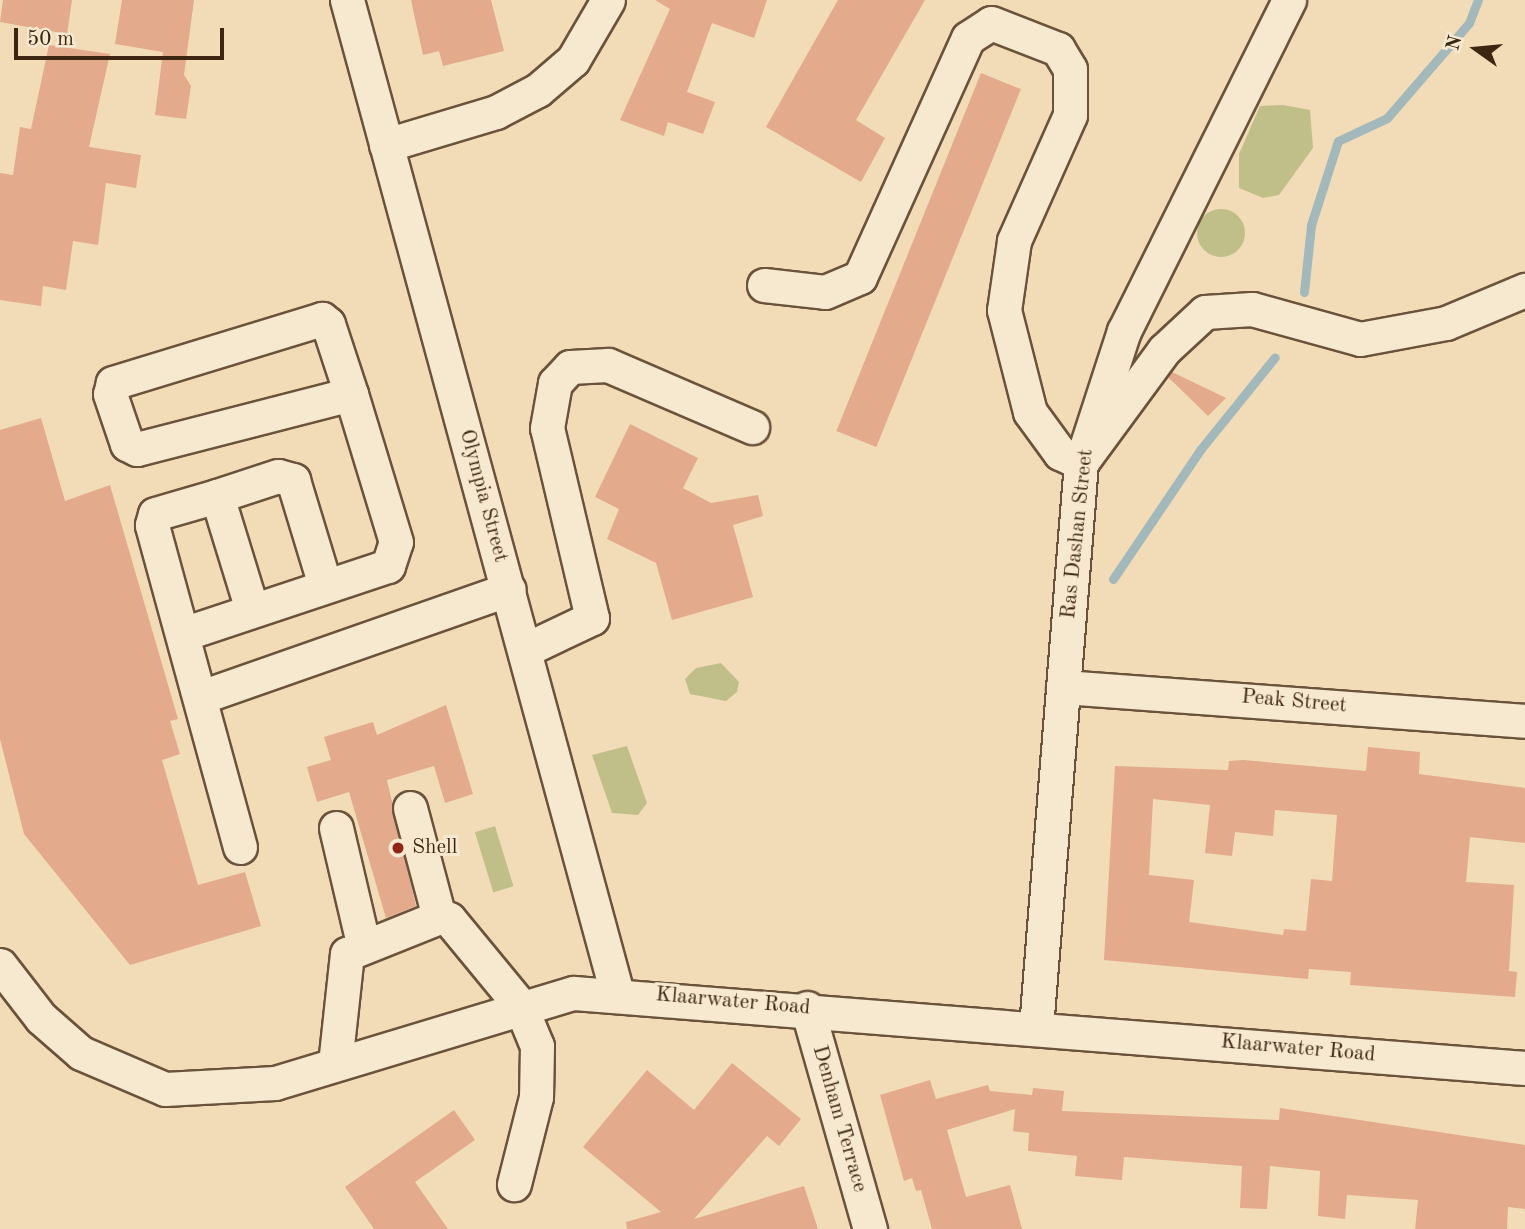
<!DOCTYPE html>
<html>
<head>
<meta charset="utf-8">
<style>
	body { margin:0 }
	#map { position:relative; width:1525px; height:1229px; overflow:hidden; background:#f2dcb7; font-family:"Old Standard TT",serif }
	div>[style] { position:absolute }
	.green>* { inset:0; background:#c0bf8a; transform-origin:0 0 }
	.round { border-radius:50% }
	.stream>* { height:9px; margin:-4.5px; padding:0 4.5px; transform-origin:4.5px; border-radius:4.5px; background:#a2b8bb }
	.building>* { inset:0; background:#e3aa8b; transform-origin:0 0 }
	.roads { filter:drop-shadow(2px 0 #6a533a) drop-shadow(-2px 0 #6a533a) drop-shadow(0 2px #6a533a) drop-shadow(0 -2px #6a533a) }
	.minor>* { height:33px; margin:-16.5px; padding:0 16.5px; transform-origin:16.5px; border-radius:16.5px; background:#f7e8d0 }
	.dots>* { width:19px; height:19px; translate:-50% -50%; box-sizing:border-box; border:4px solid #f7e8d0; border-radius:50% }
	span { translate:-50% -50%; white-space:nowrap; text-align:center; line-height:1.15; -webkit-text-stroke:6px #f7e8d0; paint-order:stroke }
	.street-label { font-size:21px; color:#3c2511 }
	.poi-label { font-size:21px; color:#3c2511 }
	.left { translate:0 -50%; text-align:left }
	.north { position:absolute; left:1441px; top:14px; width:70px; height:70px; -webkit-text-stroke:5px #f7e8d0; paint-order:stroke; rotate:285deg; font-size:19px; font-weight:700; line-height:28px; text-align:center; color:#3c2511 }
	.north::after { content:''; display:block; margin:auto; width:24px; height:32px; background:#3c2511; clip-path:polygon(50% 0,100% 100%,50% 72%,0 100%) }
	.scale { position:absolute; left:14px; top:28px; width:210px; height:32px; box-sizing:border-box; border:4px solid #3c2511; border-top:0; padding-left:9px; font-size:21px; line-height:24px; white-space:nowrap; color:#3c2511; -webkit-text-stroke:5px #f7e8d0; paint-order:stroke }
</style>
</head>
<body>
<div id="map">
	<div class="green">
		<div style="clip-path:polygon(1283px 105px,1310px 110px,1313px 148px,1279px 195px,1263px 198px,1239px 188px,1239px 154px,1260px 106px)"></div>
		<div class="round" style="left:1197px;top:209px;width:48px;height:48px"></div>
		<div style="clip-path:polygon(721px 663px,739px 682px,737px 692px,726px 701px,690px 694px,685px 679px,696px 668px)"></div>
		<div style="clip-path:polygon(627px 746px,647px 803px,638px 815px,612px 813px,592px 755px)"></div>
		<div style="left:495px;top:826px;width:63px;height:21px;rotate:73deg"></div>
	</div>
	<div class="stream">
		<div style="left:1304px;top:292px;width:67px;rotate:-84deg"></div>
		<div style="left:1311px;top:225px;width:88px;rotate:-72.2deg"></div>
		<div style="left:1338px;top:141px;width:54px;rotate:-25.1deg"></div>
		<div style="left:1387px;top:118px;width:125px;rotate:-49.2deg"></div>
		<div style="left:1469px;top:23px;width:25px;rotate:-69deg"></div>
		<div style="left:1113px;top:579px;width:156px;rotate:-56deg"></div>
		<div style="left:1200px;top:450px;width:119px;rotate:-51.1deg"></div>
	</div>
	<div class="building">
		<div style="clip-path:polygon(3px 0,72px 0,67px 34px,0 22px)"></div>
		<div style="clip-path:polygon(122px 0,194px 0,184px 75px,191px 86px,186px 119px,155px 115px,163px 52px,115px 44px)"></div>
		<div style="clip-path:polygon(411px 0,491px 0,504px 51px,443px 66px,439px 51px,423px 55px)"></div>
		<div style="clip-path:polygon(655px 0,767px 0,754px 38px,712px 23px,687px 92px,715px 102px,703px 134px,668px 122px,664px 136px,620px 120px,670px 9px)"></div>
		<div style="clip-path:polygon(838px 0,925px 0,856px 120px,885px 138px,861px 182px,766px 127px)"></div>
		<div style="clip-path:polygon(49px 45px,110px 54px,89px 147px,141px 155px,136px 188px,106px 183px,98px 245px,73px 241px,66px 290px,43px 286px,41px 306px,0 300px,0 173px,13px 175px,20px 127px,31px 129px)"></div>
		<div style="left:981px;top:73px;width:43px;height:386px;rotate:22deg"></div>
		<div style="clip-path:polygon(1172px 372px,1226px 398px,1208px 416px,1168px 377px)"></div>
		<div style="clip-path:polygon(41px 418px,65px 501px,110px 485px,178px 719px,170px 721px,180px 754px,162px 760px,198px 885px,245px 872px,261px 926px,130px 965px,24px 834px,0 739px,0 430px)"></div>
		<div style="clip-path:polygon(630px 424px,698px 458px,683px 488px,711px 503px,758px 495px,763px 516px,733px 525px,753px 597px,672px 620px,656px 563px,607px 539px,619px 509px,595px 497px)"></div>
		<div style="clip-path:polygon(446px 705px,473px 794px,445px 803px,434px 766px,387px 780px,416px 906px,386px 918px,349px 792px,317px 802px,307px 767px,331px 760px,324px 737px,373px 722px,377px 735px)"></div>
		<div style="clip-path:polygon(evenodd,1368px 747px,1420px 752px,1419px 774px,1525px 788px,1525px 843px,1470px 837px,1466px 882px,1514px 885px,1509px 971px,1517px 972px,1515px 997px,1350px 985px,1351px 972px,1309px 969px,1308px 979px,1104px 960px,1115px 766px,1228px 770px,1229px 761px,1243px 760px,1366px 771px,1368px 747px,1153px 799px,1210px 805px,1205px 853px,1232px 856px,1235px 832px,1273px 836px,1275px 810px,1337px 815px,1332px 881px,1311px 879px,1306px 931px,1284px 929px,1283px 935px,1189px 922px,1194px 880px,1149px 875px,1153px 799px)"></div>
		<div style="clip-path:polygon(732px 1063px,801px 1119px,779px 1146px,767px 1136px,694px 1219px,804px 1186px,818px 1229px,627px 1229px,626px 1222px,661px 1212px,583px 1147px,647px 1070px,694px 1110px)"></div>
		<div style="clip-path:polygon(930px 1080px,936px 1099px,988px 1085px,990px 1091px,1032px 1095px,1033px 1088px,1064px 1091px,1062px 1111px,1279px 1120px,1280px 1108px,1525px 1145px,1525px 1209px,1508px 1207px,1507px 1229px,1415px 1229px,1418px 1200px,1347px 1195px,1345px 1219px,1318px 1216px,1320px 1171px,1270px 1166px,1267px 1209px,1240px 1208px,1242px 1166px,1124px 1157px,1122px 1180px,1075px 1176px,1077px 1156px,1028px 1151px,1029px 1133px,1013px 1131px,1015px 1109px,947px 1130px,966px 1197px,1010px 1185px,1022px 1229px,932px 1229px,921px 1190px,916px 1191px,912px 1178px,904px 1181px,880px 1095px)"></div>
		<div style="clip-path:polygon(454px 1110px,475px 1140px,415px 1182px,448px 1229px,374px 1229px,345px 1187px)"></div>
	</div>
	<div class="roads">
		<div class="minor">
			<div style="left:347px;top:0;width:1029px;rotate:74.79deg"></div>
			<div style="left:386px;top:145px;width:115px;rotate:-16.7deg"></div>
			<div style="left:496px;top:112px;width:47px;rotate:-27.6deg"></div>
			<div style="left:538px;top:90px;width:46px;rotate:-40.6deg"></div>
			<div style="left:573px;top:60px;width:69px;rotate:-59.7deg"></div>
			<div style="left:764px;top:285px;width:61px;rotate:6.5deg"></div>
			<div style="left:825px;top:292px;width:38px;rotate:-23deg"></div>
			<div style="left:860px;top:277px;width:262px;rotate:-65.7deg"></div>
			<div style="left:968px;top:38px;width:27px;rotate:-33deg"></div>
			<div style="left:991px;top:23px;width:72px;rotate:21.2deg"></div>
			<div style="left:1058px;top:49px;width:23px;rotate:59deg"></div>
			<div style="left:1070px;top:69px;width:46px;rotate:90deg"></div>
			<div style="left:1070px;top:115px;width:138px;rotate:114deg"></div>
			<div style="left:1014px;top:241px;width:70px;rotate:98.2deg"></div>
			<div style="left:1004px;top:310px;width:105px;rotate:75.7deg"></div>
			<div style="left:1030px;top:412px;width:51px;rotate:53.8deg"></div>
			<div style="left:1060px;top:453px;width:23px;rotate:25deg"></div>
			<div style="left:1081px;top:463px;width:140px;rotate:-53.7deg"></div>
			<div style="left:1164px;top:350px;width:56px;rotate:-42.8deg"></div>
			<div style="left:1205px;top:312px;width:47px;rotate:-3.7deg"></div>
			<div style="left:1252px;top:309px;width:112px;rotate:15.5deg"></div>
			<div style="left:1360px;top:339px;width:87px;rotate:-10.5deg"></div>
			<div style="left:1446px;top:323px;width:86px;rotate:-22.7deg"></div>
			<div style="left:217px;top:496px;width:64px;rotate:-18.2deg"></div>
			<div style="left:278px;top:476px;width:16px;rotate:15deg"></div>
			<div style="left:293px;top:480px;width:110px;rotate:73.1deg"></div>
			<div style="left:183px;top:634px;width:216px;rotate:-18.4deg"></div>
			<div style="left:388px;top:566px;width:25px;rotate:-72deg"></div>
			<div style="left:396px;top:542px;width:155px;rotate:-106.9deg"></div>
			<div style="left:351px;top:394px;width:74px;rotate:-108.2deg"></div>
			<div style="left:328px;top:324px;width:8px;rotate:-140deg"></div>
			<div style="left:322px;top:319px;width:219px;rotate:163deg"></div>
			<div style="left:113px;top:383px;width:11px;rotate:105deg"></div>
			<div style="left:110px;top:394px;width:53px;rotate:71.2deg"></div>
			<div style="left:127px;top:444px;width:11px;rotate:27deg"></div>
			<div style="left:137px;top:449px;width:221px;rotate:-14.4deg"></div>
			<div style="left:527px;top:649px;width:72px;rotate:-25.5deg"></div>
			<div style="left:592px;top:618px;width:195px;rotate:-103.3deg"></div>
			<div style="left:547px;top:428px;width:46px;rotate:-79.9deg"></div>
			<div style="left:555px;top:383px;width:22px;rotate:-47deg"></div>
			<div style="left:570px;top:367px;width:38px;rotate:-3deg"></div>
			<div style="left:608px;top:365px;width:157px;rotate:23.3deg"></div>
			<div style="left:1063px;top:687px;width:463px;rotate:4.2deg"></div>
			<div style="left:201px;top:697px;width:326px;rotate:-19.3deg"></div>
			<div style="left:410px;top:808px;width:113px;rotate:75.1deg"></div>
			<div style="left:336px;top:828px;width:118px;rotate:76.8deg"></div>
			<div style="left:240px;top:847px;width:334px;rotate:-105.3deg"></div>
			<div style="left:152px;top:525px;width:11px;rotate:-75deg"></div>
			<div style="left:155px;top:514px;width:65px;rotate:-16.2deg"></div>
			<div style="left:217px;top:496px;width:119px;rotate:72.9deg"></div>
			<div style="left:0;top:965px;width:67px;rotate:52.3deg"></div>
			<div style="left:41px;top:1018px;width:53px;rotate:41.2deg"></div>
			<div style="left:81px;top:1053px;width:91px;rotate:23.2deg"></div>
			<div style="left:165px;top:1089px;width:110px;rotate:-3.1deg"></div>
			<div style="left:275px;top:1083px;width:312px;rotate:-16.8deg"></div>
			<div style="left:574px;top:993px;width:954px;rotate:4.51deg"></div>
			<div style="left:807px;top:1008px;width:230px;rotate:74.1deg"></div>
			<div style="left:1036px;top:1028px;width:567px;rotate:-85.45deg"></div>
			<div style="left:1081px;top:463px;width:139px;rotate:-72deg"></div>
			<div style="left:1124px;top:331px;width:370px;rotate:-63.5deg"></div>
			<div style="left:335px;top:1064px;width:111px;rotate:-83.8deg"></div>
			<div style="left:347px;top:954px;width:99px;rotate:-21.9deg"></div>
			<div style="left:439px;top:917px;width:10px;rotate:11deg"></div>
			<div style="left:449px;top:919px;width:112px;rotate:50.5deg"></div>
			<div style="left:520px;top:1005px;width:44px;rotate:67.5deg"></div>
			<div style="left:537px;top:1046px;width:51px;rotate:91.1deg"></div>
			<div style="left:536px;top:1097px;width:90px;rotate:104.2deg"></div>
		</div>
	</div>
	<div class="dots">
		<div style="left:398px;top:848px;background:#8f2418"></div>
	</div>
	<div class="street-label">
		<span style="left:483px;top:496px;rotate:75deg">Olympia Street</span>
		<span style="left:1078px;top:534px;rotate:-84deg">Ras Dashan Street</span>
		<span style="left:1294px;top:702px;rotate:5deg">Peak Street</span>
		<span style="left:733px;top:1002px;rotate:5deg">Klaarwater Road</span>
		<span style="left:1298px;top:1049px;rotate:5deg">Klaarwater Road</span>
		<span style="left:839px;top:1119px;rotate:74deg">Denham Terrace</span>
	</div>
	<div class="poi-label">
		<span class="left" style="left:412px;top:848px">Shell</span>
	</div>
	<div class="north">N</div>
	<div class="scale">50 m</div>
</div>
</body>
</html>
